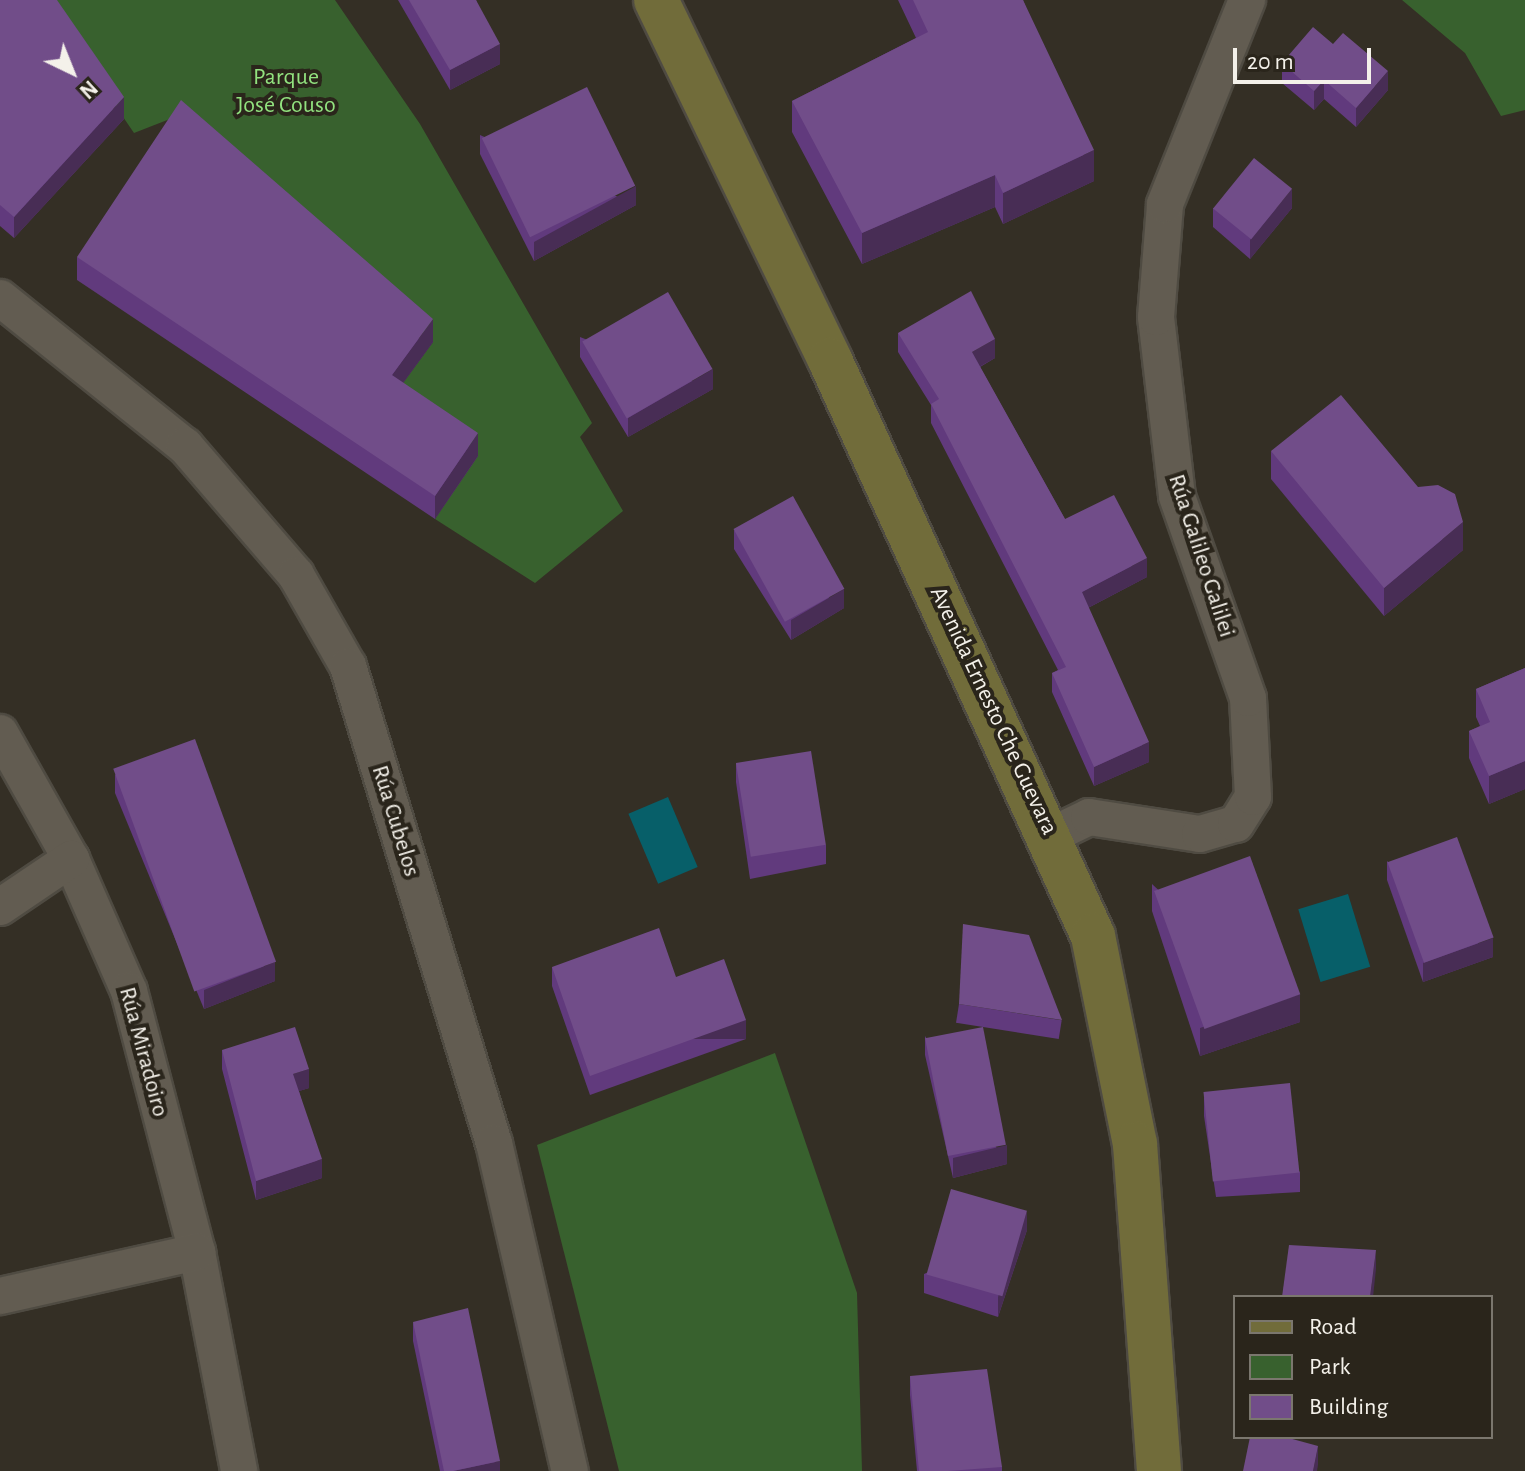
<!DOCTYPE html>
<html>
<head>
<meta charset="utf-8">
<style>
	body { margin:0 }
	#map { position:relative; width:1525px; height:1471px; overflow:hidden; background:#342f25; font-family:"Alegreya Sans",sans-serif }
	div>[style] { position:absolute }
	.green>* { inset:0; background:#38612e }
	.water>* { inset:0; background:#075f69; transform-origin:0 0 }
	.roads { filter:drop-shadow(2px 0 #4f4b42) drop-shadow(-2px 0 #4f4b42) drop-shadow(0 2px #4f4b42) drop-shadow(0 -2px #4f4b42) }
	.minor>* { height:36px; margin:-18px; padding:0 18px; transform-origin:18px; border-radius:18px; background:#625c51 }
	.secondary>* { height:44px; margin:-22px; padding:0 22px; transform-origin:22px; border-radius:22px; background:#716c3a }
	.wall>* { inset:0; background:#613a7d; transform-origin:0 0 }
	.shaded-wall>* { inset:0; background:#482d55; transform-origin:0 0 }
	.building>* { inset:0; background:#714d89; transform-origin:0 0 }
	span { translate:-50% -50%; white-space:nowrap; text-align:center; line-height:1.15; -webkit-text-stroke:8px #2a251b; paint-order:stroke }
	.park-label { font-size:24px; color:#92e27f }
	.street-label { font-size:24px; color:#f4f1ea }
	.legend { position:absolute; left:1233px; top:1295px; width:260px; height:144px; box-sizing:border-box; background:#2a251b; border:2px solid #7b776e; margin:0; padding:10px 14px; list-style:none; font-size:24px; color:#f4f1ea }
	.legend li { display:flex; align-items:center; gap:16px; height:40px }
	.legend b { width:40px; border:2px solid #7b776e }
	.north { position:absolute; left:32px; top:32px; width:80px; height:80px; -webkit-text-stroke:6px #2a251b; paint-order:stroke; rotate:137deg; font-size:22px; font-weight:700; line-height:32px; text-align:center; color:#f4f1ea }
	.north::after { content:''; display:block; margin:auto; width:28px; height:36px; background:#f4f1ea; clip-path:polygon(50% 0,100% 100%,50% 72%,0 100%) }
	.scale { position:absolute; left:1233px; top:48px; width:138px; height:36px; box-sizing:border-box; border:4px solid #f4f1ea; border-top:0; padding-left:10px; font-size:24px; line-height:28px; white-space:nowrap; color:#f4f1ea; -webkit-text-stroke:6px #2a251b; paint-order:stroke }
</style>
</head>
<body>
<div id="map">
	<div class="green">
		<div style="clip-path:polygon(43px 0,335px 0,420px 124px,592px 423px,580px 437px,623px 511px,535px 583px,435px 519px,477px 456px,392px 398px,433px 342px,175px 117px,134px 133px)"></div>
		<div style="clip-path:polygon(1402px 0,1525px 0,1525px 110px,1501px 116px,1465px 53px)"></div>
		<div style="clip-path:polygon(775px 1053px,857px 1293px,862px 1471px,619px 1471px,537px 1145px)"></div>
	</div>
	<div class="water">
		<div style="left:668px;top:797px;width:76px;height:43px;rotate:67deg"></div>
		<div style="left:1348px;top:894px;width:76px;height:52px;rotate:73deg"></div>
	</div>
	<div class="roads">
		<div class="minor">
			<div style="left:0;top:298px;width:237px;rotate:38.7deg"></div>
			<div style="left:185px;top:446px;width:170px;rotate:49.3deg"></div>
			<div style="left:296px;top:575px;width:105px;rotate:60.3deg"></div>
			<div style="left:348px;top:666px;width:499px;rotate:73deg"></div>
			<div style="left:494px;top:1143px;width:337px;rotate:77deg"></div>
			<div style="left:0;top:733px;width:145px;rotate:60.6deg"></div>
			<div style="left:71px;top:859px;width:144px;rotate:66.3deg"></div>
			<div style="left:129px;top:991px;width:270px;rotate:75.4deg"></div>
			<div style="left:197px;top:1252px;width:223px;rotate:79.1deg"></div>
			<div style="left:1052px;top:835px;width:41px;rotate:-25.9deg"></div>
			<div style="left:1089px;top:817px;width:112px;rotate:8.7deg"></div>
			<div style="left:1200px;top:834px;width:37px;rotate:-16deg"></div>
			<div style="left:1236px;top:824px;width:32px;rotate:-58deg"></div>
			<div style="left:1253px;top:797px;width:99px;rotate:-92.9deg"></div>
			<div style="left:1248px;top:698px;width:214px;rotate:-109.4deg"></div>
			<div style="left:1177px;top:496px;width:180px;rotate:-96.7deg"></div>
			<div style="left:1156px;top:317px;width:113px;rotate:-85.4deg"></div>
			<div style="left:1165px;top:204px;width:220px;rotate:-68.1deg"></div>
			<div style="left:0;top:907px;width:86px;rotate:-34.1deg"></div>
			<div style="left:0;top:1296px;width:202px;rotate:-12.6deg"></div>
		</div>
		<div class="secondary">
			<div style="left:656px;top:0;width:400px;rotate:64.2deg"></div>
			<div style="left:830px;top:360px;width:633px;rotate:65.46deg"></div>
			<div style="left:1093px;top:936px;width:212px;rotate:78.6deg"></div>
			<div style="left:1135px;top:1144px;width:328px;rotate:85.8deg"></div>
		</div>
	</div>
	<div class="wall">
		<div style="clip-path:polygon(0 0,124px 119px,14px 238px,0 226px)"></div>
		<div style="clip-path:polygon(398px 0,476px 0,500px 64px,450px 90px)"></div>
		<div style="clip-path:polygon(898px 0,1023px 0,1094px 181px,1003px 224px,995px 207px,862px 264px,792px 132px,792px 101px,916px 38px)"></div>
		<div style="clip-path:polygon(1282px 63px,1388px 90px,1356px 127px,1324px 99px,1314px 110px,1282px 83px)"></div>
		<div style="clip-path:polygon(480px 135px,636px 205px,534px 261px,480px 154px)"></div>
		<div style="clip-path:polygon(1213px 208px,1292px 208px,1250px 259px,1213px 227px)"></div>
		<div style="clip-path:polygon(77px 257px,433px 342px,403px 383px,478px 456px,435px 519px,77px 280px)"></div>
		<div style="clip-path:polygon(898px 333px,995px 358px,980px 367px,1065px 519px,1147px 577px,1088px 608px,1149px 762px,1094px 786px,1052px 692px,1052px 673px,1058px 670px,931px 423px,931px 405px,898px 352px)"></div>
		<div style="clip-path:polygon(580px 337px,713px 389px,628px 437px,580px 357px)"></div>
		<div style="clip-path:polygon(1271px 451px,1463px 550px,1384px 616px,1271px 479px)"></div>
		<div style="clip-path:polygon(734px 530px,844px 608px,791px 640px,734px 549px)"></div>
		<div style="clip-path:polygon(1525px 668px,1525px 789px,1489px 804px,1469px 758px,1469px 731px,1480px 726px,1476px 717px,1476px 689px)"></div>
		<div style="clip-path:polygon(736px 763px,826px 845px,826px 864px,750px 879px,736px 782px)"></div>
		<div style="clip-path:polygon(115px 774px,275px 981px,204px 1009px,115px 793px)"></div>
		<div style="clip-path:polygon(1387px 861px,1493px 957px,1423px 982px,1387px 880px)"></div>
		<div style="clip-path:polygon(1152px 884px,1300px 1022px,1200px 1056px,1152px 911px)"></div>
		<div style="clip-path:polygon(552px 967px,676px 977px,746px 1039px,590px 1095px,552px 986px)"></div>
		<div style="left:959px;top:1004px;width:104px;height:19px;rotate:9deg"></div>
		<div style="clip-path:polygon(925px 1036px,1007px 1164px,953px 1178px,925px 1055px)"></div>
		<div style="clip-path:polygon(222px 1050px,309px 1088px,299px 1091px,322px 1178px,256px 1200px,222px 1069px)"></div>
		<div style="clip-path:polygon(1204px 1097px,1300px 1172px,1300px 1192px,1216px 1197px,1204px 1116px)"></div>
		<div style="clip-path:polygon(1027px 1230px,998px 1317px,924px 1293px,924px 1274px)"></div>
		<div style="clip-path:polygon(413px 1322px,500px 1471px,440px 1471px,413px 1341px)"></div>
		<div style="clip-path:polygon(910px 1376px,1002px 1467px,1002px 1471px,917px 1471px,910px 1395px)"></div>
	</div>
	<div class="shaded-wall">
		<div style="clip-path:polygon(500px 44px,500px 64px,450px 90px,450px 70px)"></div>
		<div style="clip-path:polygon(1388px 71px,1388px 90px,1356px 127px,1356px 108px)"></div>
		<div style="clip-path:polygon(1324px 80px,1324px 99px,1314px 110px,1314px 91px)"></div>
		<div style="clip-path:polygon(124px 97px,124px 119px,14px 238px,14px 217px)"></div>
		<div style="clip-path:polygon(1094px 150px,1094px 181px,1003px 224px,1003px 193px)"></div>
		<div style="clip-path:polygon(995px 175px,995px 207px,862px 264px,862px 233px)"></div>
		<div style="clip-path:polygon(636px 186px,636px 205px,534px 261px,534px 242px)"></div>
		<div style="clip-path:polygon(1292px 189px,1292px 208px,1250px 259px,1250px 240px)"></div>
		<div style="clip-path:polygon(433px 319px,433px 342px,392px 398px,392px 375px)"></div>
		<div style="clip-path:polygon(995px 339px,995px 358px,972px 371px,972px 352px)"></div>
		<div style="clip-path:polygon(713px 369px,713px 389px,628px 437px,628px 418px)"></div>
		<div style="clip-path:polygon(478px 433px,478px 456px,435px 519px,435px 496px)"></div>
		<div style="clip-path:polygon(1463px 522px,1463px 550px,1384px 616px,1384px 588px)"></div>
		<div style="clip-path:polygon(1147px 558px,1147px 577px,1082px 611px,1082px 592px)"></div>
		<div style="clip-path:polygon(844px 589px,844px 608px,791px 640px,791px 620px)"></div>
		<div style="clip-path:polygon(1149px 742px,1149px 762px,1094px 786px,1094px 767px)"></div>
		<div style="clip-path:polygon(1525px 761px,1525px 789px,1489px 804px,1489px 776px)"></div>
		<div style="clip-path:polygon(1493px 938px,1493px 957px,1423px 982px,1423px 963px)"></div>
		<div style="clip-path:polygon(275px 962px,275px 981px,204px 1009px,204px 990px)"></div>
		<div style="clip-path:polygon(1300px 994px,1300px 1022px,1200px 1056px,1200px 1028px)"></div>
		<div style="left:746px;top:1020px;width:19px;height:166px;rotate:90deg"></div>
		<div style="clip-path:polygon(309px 1069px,309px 1088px,293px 1093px,293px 1074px)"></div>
		<div style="clip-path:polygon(1007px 1145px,1007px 1164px,953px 1178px,953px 1158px)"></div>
		<div style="clip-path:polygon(322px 1159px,322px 1178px,256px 1200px,256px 1181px)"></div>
		<div style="clip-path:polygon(1027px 1211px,1027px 1230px,998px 1317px,998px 1297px)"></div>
		<div style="clip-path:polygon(1376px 1250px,1376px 1269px,1373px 1297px,1370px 1297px)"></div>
		<div style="clip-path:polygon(1318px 1446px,1318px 1465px,1317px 1471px,1313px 1471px)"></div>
		<div style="clip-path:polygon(500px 1461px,500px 1471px,453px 1471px)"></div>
	</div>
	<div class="building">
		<div style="clip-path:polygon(0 0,57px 0,124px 97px,14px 217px,0 205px)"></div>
		<div style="clip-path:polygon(409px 0,476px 0,500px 44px,450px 70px)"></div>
		<div style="clip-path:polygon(913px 0,1023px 0,1094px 150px,1003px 193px,995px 175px,862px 233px,792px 101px,928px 32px)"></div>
		<div style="clip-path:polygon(1313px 27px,1333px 44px,1343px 33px,1388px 71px,1356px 108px,1324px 80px,1314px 91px,1282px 63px)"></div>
		<div style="left:587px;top:87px;width:110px;height:117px;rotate:64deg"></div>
		<div style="clip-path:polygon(181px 100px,433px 319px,392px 375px,478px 433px,435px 496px,77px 257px)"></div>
		<div style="left:1254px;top:158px;width:49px;height:65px;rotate:39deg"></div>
		<div style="clip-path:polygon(971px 291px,995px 339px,972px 352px,1065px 519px,1114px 495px,1147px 558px,1082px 592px,1149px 742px,1094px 767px,1052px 673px,1066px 667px,931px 404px,939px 399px,898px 333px)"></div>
		<div style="left:668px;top:292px;width:89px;height:99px;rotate:60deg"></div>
		<div style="clip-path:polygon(1341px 395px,1418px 487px,1438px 485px,1455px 494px,1463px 522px,1384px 588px,1271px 451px)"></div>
		<div style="left:793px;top:496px;width:106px;height:68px;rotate:61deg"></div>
		<div style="clip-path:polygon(1525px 668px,1525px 761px,1489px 776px,1469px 731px,1490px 722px,1476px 689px)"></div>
		<div style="left:195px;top:739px;width:237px;height:87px;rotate:70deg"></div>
		<div style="left:811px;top:751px;width:95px;height:76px;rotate:81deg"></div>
		<div style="left:1457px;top:837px;width:107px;height:74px;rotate:70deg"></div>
		<div style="left:1250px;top:856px;width:147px;height:102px;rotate:70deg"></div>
		<div style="clip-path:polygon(963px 924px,1029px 935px,1062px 1020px,959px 1004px)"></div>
		<div style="clip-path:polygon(659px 928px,676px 977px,724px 959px,746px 1020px,590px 1076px,552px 967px)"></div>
		<div style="clip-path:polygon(295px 1027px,309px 1069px,293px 1074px,322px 1159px,256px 1181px,222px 1050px)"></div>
		<div style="left:983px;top:1027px;width:120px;height:59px;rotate:79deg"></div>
		<div style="left:1290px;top:1083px;width:90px;height:87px;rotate:84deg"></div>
		<div style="left:951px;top:1189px;width:79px;height:89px;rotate:16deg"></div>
		<div style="clip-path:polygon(1289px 1245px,1376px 1250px,1370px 1297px,1282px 1297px)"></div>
		<div style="clip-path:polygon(468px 1308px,500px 1461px,453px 1471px,444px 1471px,413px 1322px)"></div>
		<div style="clip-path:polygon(987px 1369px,1002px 1467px,948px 1471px,919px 1471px,910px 1376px)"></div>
		<div style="clip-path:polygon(1250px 1437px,1285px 1437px,1318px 1446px,1313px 1471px,1243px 1471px)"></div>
	</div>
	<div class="park-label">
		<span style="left:286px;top:92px">Parque<br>José Couso</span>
	</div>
	<div class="street-label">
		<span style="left:1201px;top:556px;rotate:72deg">Rúa Galileo Galilei</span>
		<span style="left:993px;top:711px;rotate:65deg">Avenida Ernesto Che Guevara</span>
		<span style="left:395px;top:821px;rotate:73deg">Rúa Cubelos</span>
		<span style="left:143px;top:1052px;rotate:75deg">Rúa Miradoiro</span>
	</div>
	<ul class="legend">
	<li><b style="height:10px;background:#716c3a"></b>Road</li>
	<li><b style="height:22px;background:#38612e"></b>Park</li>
	<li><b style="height:22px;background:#714d89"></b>Building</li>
	</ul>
	<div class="north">N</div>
	<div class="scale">20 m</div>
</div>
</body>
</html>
